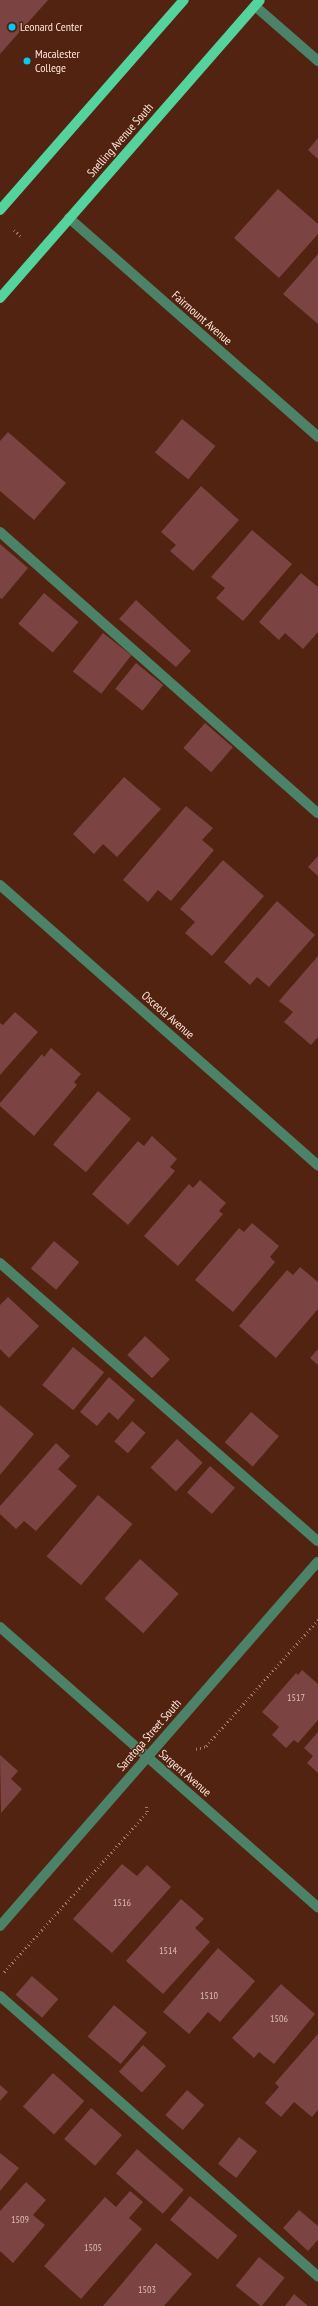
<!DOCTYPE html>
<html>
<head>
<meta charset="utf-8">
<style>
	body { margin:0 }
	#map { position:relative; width:318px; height:2306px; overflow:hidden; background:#512310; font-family:"PT Sans Narrow",sans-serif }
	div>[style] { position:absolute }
	.building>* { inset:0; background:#7b4443; transform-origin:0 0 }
	.path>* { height:2.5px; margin-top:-1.25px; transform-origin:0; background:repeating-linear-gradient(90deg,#9f7b6c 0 1px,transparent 0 4px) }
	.minor>* { height:10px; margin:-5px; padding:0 5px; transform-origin:5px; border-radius:5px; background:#4c8368 }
	.major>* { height:10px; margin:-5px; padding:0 5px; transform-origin:5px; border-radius:5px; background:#55d39c }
	.dots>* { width:11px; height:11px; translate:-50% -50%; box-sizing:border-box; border:2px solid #512310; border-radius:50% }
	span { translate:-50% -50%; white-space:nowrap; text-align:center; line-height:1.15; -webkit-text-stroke:3px #512310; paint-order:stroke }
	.number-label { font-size:10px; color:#ddbdb6 }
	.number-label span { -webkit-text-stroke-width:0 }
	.poi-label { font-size:12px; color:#fee5dc }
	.left { translate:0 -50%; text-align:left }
	.street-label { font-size:12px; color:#fee5dc }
</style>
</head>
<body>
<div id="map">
	<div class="building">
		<div style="clip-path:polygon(0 0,48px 0,0 54px)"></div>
		<div style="clip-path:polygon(318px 138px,318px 159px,308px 150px)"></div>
		<div style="clip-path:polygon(278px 189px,318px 224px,318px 234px,279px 278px,234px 238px)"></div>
		<div style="clip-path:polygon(318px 254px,318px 324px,283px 294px)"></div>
		<div style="left:182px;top:419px;width:43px;height:43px;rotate:39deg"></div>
		<div style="clip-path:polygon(8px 432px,66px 483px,34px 520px,0 491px,0 441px)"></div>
		<div style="clip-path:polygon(201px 486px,239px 520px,193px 571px,170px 551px,176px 545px,161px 532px)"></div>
		<div style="clip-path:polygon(252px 530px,292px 564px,243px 621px,216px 598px,225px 588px,211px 577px)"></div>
		<div style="clip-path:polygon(0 544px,28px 568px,2px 599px,0 598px)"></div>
		<div style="clip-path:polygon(301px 573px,318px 587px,318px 632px,303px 649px,285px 633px,279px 640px,259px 622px)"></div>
		<div style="left:44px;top:593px;width:45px;height:40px;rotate:40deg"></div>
		<div style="clip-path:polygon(136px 600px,191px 651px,176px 667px,119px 619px)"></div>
		<div style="left:103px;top:633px;width:36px;height:49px;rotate:38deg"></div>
		<div style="left:136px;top:663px;width:35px;height:33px;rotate:39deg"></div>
		<div style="left:205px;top:723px;width:37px;height:33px;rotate:41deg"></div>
		<div style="clip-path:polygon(124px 777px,161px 809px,117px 857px,103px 844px,94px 854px,73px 834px)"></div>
		<div style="clip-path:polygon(186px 806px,213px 828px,202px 840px,214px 850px,171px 901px,158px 890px,148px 902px,123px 880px)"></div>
		<div style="clip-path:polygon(318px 856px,318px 876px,308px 867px)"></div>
		<div style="clip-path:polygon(223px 860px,264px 896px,212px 956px,185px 933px,195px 922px,180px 909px)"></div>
		<div style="clip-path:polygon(277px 901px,315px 935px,269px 987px,257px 977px,250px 985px,224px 962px)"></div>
		<div style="clip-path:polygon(318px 956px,318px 1037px,311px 1045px,284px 1022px,293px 1012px,279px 1001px)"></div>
		<div style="clip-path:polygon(15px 1012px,38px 1032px,0 1075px,0 1023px,3px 1025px)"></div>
		<div style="clip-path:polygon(51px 1048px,81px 1074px,74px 1082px,77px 1085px,34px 1136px,0 1106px,0 1103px,42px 1054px,44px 1057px)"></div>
		<div style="left:98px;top:1091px;width:43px;height:70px;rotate:40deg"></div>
		<div style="clip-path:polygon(152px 1136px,177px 1159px,170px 1167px,175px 1171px,128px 1225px,92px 1194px,138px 1141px,144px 1146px)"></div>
		<div style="clip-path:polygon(200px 1180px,226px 1203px,219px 1211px,223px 1214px,178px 1266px,144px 1236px,189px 1184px,193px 1188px)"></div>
		<div style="clip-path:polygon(252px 1223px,279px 1246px,270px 1257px,275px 1262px,233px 1312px,195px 1280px,239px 1228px,244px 1232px)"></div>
		<div style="left:54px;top:1241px;width:33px;height:36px;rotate:40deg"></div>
		<div style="clip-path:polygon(300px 1267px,318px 1282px,318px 1309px,276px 1358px,239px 1326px,287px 1270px,293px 1275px)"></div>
		<div style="clip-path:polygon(8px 1297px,39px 1326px,9px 1358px,0 1349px,0 1305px)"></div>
		<div style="left:145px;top:1336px;width:34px;height:26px;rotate:43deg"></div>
		<div style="left:73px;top:1347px;width:40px;height:49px;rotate:39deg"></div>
		<div style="clip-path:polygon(318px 1349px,318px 1365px,310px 1358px)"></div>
		<div style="clip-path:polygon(109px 1377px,135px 1400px,118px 1420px,109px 1412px,97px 1426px,80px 1412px)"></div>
		<div style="clip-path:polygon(0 1405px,34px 1434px,0 1475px)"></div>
		<div style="left:251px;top:1412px;width:37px;height:40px;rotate:41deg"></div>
		<div style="left:132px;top:1421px;width:18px;height:27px;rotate:41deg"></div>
		<div style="left:177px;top:1439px;width:35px;height:39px;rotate:43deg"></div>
		<div style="clip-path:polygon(56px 1443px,70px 1456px,58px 1469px,77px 1486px,36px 1531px,24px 1521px,16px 1529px,0 1514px,0 1506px)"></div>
		<div style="left:210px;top:1466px;width:33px;height:35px;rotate:41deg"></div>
		<div style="left:98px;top:1495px;width:45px;height:80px;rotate:40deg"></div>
		<div style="left:140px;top:1559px;width:52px;height:53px;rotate:42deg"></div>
		<div style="clip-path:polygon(302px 1670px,318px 1684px,318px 1720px,298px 1743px,294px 1740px,286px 1748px,272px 1735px,279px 1727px,262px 1712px,296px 1673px,298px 1675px)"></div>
		<div style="clip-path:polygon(318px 1732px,318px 1773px,307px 1763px,313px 1756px,304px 1748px)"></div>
		<div style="clip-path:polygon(0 1755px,18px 1771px,11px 1779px,22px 1789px,1px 1813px)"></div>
		<div style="clip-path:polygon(122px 1864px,137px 1876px,147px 1865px,171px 1887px,112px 1953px,73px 1919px)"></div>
		<div style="clip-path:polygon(181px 1899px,204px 1919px,195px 1928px,210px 1942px,163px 1994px,126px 1961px)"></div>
		<div style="clip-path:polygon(218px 1948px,255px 1981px,220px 2022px,208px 2012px,189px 2034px,163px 2012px)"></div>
		<div style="left:32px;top:1976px;width:35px;height:25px;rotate:41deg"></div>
		<div style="clip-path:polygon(281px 1984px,315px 2014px,274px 2064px,259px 2052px,254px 2058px,232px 2038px)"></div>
		<div style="left:114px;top:2005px;width:43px;height:41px;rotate:40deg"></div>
		<div style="clip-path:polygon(318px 2034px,318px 2110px,312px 2117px,294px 2102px,281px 2117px,265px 2103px,279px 2087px,275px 2083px)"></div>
		<div style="left:143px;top:2045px;width:31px;height:36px;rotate:42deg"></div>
		<div style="left:53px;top:2073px;width:42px;height:45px;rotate:42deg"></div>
		<div style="clip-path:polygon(0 2085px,8px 2092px,0 2101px)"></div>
		<div style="left:187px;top:2090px;width:23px;height:33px;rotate:41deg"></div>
		<div style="left:91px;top:2108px;width:41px;height:41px;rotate:41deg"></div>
		<div style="left:239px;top:2137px;width:23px;height:34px;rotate:38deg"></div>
		<div style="left:137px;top:2149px;width:62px;height:32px;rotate:41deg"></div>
		<div style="clip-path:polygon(0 2153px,19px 2168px,0 2191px)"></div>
		<div style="clip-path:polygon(26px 2182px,46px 2200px,33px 2215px,45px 2225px,13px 2263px,0 2251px,0 2211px)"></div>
		<div style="clip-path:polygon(130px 2191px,143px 2202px,129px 2218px,142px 2229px,81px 2299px,44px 2266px,105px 2197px,116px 2207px)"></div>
		<div style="left:190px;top:2196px;width:62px;height:31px;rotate:40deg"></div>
		<div style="clip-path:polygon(299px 2210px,318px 2226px,318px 2240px,308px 2251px,283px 2228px)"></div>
		<div style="clip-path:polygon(156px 2243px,192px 2274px,164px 2306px,103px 2306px)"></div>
		<div style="left:259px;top:2257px;width:33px;height:37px;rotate:39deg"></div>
		<div style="clip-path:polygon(294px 2294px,308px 2306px,285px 2306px)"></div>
	</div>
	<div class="path">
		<div style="left:14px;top:230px;width:11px;rotate:41deg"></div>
		<div style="left:196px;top:1749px;width:10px;rotate:-17deg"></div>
		<div style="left:206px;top:1746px;width:169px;rotate:-48.4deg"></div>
		<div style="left:4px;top:1972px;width:215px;rotate:-48.2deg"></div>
		<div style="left:147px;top:1812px;width:6px;rotate:-99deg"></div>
	</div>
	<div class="minor">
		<div style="left:255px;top:6px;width:84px;rotate:41.1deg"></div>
		<div style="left:69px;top:218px;width:332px;rotate:41.3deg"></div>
		<div style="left:0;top:532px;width:424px;rotate:41.5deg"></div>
		<div style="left:0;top:885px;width:424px;rotate:41.4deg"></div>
		<div style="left:0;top:1263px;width:422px;rotate:41.2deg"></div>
		<div style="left:0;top:1627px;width:424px;rotate:41.4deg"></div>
		<div style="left:0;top:1926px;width:483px;rotate:-48.9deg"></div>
		<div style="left:0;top:1996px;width:424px;rotate:41.4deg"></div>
	</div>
	<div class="major">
		<div style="left:0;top:210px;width:279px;rotate:-48.8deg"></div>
		<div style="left:0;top:298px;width:395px;rotate:-48.9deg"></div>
	</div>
	<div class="dots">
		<div style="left:12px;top:27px;background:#00cbf9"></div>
		<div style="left:27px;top:61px;background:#00cbf9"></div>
	</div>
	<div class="number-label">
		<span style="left:296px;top:1698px">1517</span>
		<span style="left:122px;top:1903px">1516</span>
		<span style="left:168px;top:1951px">1514</span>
		<span style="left:209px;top:1996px">1510</span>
		<span style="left:279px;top:2019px">1506</span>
		<span style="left:20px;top:2220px">1509</span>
		<span style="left:93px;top:2248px">1505</span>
		<span style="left:147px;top:2290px">1503</span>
	</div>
	<div class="poi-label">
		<span class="left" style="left:20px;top:27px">Leonard Center</span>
		<span class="left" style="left:35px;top:61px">Macalester<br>College</span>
	</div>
	<div class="street-label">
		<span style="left:120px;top:140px;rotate:-49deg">Snelling Avenue South</span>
		<span style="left:202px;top:318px;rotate:41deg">Fairmount Avenue</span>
		<span style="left:168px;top:1015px;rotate:41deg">Osceola Avenue</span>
		<span style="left:149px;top:1735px;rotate:-49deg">Saratoga Street South</span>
		<span style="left:185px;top:1773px;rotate:41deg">Sargent Avenue</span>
	</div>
</div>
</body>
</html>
